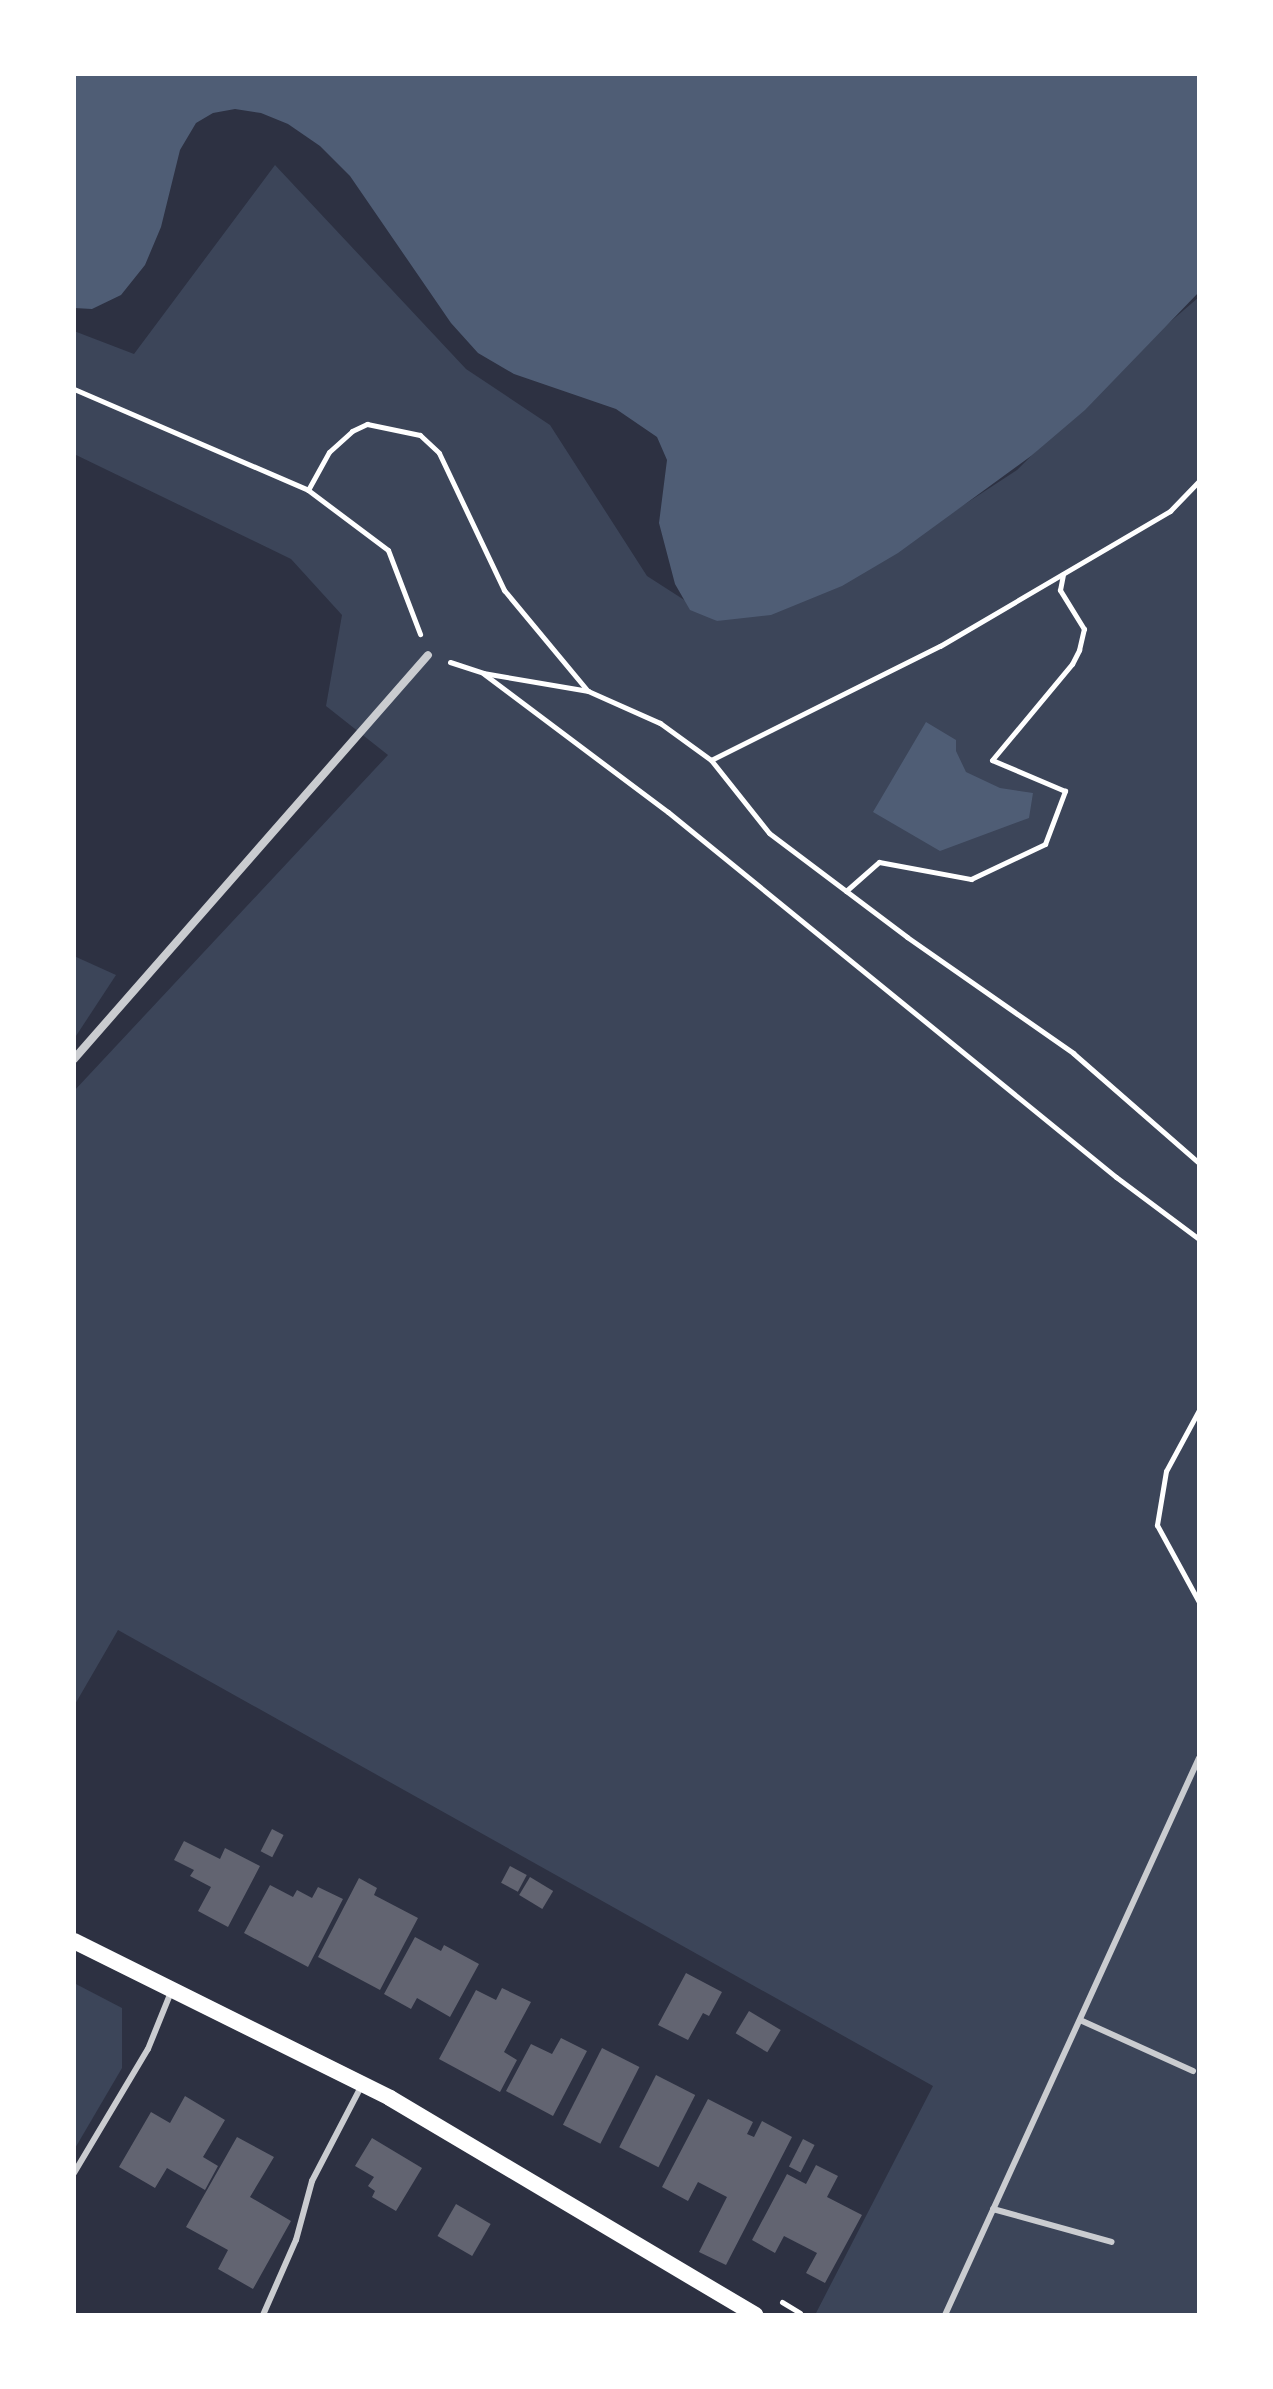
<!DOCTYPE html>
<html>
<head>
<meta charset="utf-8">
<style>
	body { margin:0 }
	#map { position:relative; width:1273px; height:2389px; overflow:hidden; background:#2d3142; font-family:"Source Sans 3",sans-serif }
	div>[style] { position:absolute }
	.green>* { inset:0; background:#3c4559 }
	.water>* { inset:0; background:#4f5d75 }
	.building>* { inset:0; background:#626471; transform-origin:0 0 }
	.path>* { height:5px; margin:-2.5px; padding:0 2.5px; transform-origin:2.5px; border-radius:2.5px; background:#fff }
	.service>* { height:6px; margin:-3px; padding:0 3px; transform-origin:3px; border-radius:3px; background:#caccd0 }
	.minor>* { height:8px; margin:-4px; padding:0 4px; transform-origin:4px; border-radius:4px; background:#caccd0 }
	.secondary>* { height:16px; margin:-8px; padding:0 8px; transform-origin:8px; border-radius:8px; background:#fff }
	span { translate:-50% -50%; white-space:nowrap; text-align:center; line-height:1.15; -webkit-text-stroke:7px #fff; paint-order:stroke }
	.frame { position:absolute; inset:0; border:76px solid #fff; pointer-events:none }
</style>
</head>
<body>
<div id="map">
	<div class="green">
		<div style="clip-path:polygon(275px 165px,466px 369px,550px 425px,647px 576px,717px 621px,846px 582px,1017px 470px,1141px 347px,1199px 297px,1199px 2315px,815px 2315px,933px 2086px,118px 1630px,74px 1706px,74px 1091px,388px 755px,326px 706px,342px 615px,291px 559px,74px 454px,74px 331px,134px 354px)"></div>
		<div style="clip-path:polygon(74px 956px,116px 975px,74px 1039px)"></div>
		<div style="clip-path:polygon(74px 1983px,122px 2008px,122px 2068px,74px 2150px)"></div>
	</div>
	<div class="water">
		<div style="clip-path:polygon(74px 74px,1199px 74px,1199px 292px,1085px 410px,1031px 456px,898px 553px,842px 586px,771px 615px,717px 621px,690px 610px,675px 584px,659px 523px,667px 460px,657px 437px,616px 409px,514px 374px,478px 353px,451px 323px,350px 176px,320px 146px,288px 124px,261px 113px,235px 109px,213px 113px,196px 123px,180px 150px,161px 227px,145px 265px,121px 295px,92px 309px,74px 308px)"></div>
		<div style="clip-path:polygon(926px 722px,956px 740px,956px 751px,966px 772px,1000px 788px,1033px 793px,1029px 818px,940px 851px,873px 812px)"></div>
	</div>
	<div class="building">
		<div style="left:272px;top:1829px;width:13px;height:25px;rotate:27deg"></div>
		<div style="clip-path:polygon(184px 1841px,220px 1859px,225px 1848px,260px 1866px,228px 1927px,198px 1911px,211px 1887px,190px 1876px,194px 1870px,174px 1860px)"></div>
		<div style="left:510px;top:1866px;width:19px;height:19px;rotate:28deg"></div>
		<div style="left:530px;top:1877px;width:27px;height:21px;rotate:31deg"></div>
		<div style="clip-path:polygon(359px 1878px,377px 1888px,374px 1895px,418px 1918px,380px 1990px,318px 1957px)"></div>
		<div style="clip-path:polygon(270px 1885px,293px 1897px,297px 1890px,312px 1898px,318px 1887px,343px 1899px,308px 1967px,244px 1933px)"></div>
		<div style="clip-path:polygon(415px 1937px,441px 1951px,444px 1945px,479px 1964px,450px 2017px,417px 1998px,411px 2009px,384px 1994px)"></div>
		<div style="clip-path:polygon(686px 1973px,722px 1992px,709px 2016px,703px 2013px,688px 2040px,658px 2025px)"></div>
		<div style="clip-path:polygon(502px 1988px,531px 2002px,504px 2052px,517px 2060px,500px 2092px,439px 2059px,476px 1990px,496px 2000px)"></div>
		<div style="left:749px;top:2011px;width:37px;height:26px;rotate:31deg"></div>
		<div style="clip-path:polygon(561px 2038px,587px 2051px,553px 2116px,506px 2091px,531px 2044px,552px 2054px)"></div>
		<div style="left:602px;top:2048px;width:42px;height:86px;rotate:27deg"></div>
		<div style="left:656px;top:2075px;width:44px;height:81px;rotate:27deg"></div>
		<div style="clip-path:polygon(185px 2096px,225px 2120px,203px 2157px,218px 2166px,205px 2190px,167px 2168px,155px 2188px,119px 2167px,151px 2112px,170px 2123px)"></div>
		<div style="clip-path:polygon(708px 2099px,753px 2122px,747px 2134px,754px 2137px,762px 2121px,792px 2137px,726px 2265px,699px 2252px,727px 2197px,698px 2182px,688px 2201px,662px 2187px)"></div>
		<div style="clip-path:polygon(237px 2137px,274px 2157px,250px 2197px,291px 2221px,253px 2289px,218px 2269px,228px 2250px,186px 2227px)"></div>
		<div style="clip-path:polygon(372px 2138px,422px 2168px,396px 2211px,372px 2197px,375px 2191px,368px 2186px,374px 2177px,355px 2166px)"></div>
		<div style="left:803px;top:2139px;width:13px;height:31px;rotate:27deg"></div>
		<div style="clip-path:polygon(816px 2165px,838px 2176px,827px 2197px,862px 2215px,825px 2283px,806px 2273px,817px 2253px,784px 2236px,775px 2253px,752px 2240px,787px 2174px,806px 2184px)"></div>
		<div style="left:456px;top:2204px;width:40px;height:37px;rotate:30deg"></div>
	</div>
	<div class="path">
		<div style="left:74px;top:389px;width:255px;rotate:23.3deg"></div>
		<div style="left:308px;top:490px;width:100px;rotate:36.9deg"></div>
		<div style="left:388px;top:550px;width:90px;rotate:69.1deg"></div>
		<div style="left:308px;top:490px;width:43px;rotate:-61.1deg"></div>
		<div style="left:329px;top:452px;width:31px;rotate:-42deg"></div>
		<div style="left:352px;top:431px;width:17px;rotate:-25deg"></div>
		<div style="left:367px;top:424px;width:54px;rotate:11.7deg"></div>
		<div style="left:420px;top:435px;width:26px;rotate:43deg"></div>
		<div style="left:439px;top:453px;width:152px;rotate:64.6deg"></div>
		<div style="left:504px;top:590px;width:130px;rotate:50.3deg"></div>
		<div style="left:450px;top:662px;width:35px;rotate:18deg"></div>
		<div style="left:483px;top:673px;width:107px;rotate:9.7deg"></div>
		<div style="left:588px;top:691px;width:79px;rotate:24deg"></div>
		<div style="left:660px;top:723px;width:63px;rotate:36deg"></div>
		<div style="left:711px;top:760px;width:93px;rotate:51.5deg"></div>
		<div style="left:769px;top:833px;width:173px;rotate:37deg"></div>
		<div style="left:907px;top:937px;width:203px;rotate:34.9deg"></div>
		<div style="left:1073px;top:1053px;width:167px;rotate:41.1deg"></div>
		<div style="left:484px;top:674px;width:230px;rotate:36.9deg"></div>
		<div style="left:668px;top:812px;width:578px;rotate:39.17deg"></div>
		<div style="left:1116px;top:1177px;width:104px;rotate:36.8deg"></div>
		<div style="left:711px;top:760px;width:256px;rotate:-26.5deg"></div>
		<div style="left:940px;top:646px;width:267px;rotate:-30.4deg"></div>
		<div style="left:1170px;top:511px;width:42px;rotate:-46deg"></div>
		<div style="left:846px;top:891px;width:44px;rotate:-41.3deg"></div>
		<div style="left:879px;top:862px;width:94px;rotate:10.5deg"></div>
		<div style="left:971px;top:879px;width:82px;rotate:-25.3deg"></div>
		<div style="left:1045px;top:844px;width:57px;rotate:-69.3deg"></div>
		<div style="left:1065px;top:791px;width:79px;rotate:-157deg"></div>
		<div style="left:992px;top:760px;width:125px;rotate:-50.2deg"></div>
		<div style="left:1072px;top:664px;width:16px;rotate:-63deg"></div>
		<div style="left:1079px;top:650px;width:22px;rotate:-77deg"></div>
		<div style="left:1084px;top:629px;width:46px;rotate:-121.6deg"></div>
		<div style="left:1060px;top:590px;width:16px;rotate:-79deg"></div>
		<div style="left:1199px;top:1410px;width:69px;rotate:118.4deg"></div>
		<div style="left:1166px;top:1471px;width:55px;rotate:99.5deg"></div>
		<div style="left:1157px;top:1525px;width:88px;rotate:61.4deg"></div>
		<div style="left:782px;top:2302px;width:21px;rotate:31deg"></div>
	</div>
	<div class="service">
		<div style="left:1080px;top:2020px;width:124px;rotate:24.3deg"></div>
		<div style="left:74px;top:2173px;width:144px;rotate:-59.2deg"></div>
		<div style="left:148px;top:2049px;width:61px;rotate:-68deg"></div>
		<div style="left:993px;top:2209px;width:123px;rotate:15.5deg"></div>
		<div style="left:263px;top:2315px;width:82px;rotate:-66.3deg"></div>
		<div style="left:296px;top:2240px;width:61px;rotate:-74.8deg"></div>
		<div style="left:312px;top:2181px;width:106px;rotate:-62.5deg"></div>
		<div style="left:945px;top:2315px;width:612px;rotate:-65.49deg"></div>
	</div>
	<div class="minor">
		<div style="left:74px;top:1059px;width:537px;rotate:-48.77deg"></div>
	</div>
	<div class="secondary">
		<div style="left:74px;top:1941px;width:353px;rotate:26.4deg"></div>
		<div style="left:390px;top:2098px;width:425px;rotate:30.7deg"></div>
	</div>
	<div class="frame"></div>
</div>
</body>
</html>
